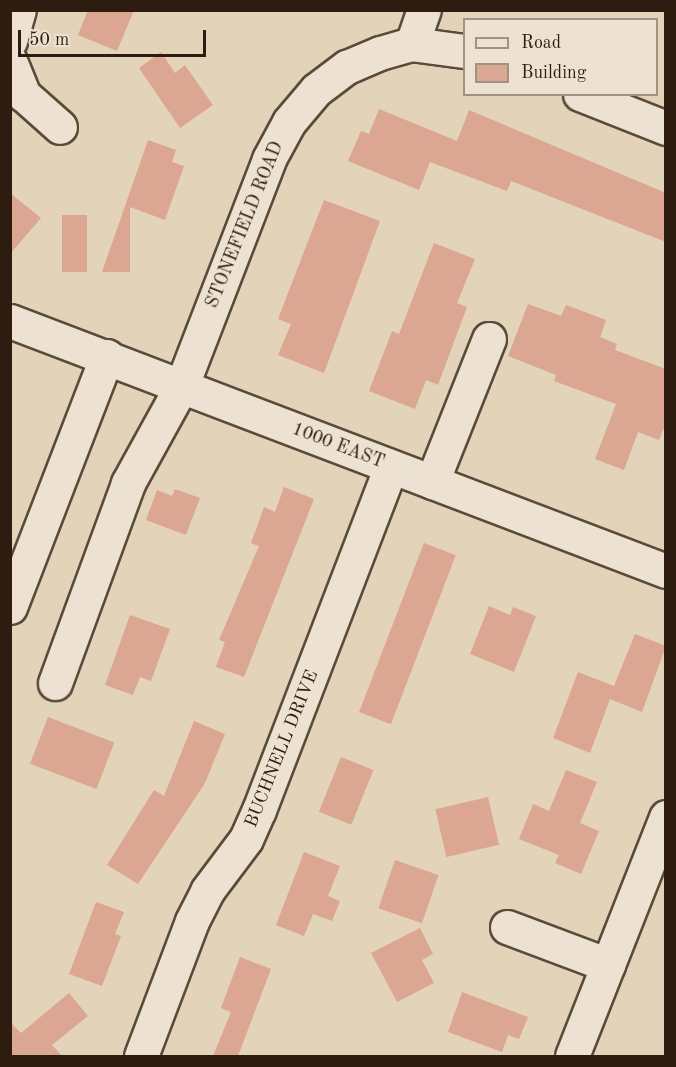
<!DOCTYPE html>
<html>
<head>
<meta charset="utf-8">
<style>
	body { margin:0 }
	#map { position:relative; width:676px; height:1067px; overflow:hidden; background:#e3d3b9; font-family:"Old Standard TT",serif }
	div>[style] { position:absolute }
	.building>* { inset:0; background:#dba692; transform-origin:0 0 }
	.roads { filter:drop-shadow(2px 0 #5a4a3a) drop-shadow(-2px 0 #5a4a3a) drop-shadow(0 2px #5a4a3a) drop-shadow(0 -2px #5a4a3a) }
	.minor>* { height:33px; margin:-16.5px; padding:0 16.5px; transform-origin:16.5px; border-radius:16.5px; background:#ede2d2 }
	span { translate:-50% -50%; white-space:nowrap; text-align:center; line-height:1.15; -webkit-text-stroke:4.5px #ede2d2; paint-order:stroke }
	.street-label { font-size:18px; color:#2d1c0f }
	.frame { position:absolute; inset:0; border:12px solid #2d1c0f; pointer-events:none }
	.legend { position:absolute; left:463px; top:18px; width:195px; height:78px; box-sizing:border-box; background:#ede2d2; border:2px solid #a09384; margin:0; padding:8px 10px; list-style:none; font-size:18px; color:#2d1c0f }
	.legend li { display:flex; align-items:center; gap:12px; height:30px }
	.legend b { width:30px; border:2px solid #a09384 }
	.scale { position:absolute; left:18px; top:30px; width:188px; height:27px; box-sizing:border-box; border:3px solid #2d1c0f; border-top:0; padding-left:8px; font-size:18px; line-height:21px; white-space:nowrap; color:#2d1c0f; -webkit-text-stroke:4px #ede2d2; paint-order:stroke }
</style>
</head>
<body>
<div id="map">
	<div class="building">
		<div style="clip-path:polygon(88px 10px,134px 10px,117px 51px,78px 35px)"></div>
		<div style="clip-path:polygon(161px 52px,175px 73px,185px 65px,213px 105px,180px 128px,139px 68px)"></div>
		<div style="clip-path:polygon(379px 109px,457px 141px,469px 110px,666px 193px,666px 242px,511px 181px,507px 191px,430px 162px,419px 190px,348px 161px,361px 131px,369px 134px)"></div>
		<div style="clip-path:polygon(148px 140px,176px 150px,172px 162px,184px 166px,165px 220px,130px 207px,130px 272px,102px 272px)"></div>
		<div style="clip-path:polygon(10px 193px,41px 218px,10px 254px)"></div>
		<div style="clip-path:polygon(324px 200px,380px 221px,324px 373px,278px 355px,291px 324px,278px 319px)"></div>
		<div style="left:62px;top:215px;width:25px;height:57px"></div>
		<div style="clip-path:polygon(434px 243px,475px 259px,457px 303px,467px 307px,438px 385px,426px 380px,415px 409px,369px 391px,392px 331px,399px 334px)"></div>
		<div style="clip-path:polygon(528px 304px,561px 316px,566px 305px,606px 320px,600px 337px,617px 344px,615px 350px,666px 369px,666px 423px,659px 440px,638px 432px,624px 470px,595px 459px,616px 404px,554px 381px,556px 375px,508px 356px)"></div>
		<div style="clip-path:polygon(284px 487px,314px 499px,244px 677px,216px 667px,225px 642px,219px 640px,259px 546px,251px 543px,264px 507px,275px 512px)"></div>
		<div style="clip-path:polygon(175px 489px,200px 498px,186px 535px,146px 520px,157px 490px,172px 496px)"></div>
		<div style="left:424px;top:543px;width:34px;height:181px;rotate:21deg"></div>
		<div style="clip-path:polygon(489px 606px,510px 615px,513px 607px,536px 616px,514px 672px,470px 654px)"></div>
		<div style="clip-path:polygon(130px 615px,170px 629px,151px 681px,140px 677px,133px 695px,105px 685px)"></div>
		<div style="clip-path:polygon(635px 634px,666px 646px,642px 712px,610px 699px,590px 753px,553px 738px,578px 672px,614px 686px)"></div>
		<div style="left:48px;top:717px;width:71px;height:50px;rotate:21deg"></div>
		<div style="clip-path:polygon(194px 721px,225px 734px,205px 783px,138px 884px,107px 865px,154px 790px,164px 796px)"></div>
		<div style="left:341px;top:757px;width:35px;height:59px;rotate:22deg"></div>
		<div style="clip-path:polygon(566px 770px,597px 782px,580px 823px,599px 831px,581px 874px,555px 863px,559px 855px,519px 839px,533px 804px,549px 811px)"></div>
		<div style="left:488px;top:797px;width:49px;height:54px;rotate:77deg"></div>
		<div style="clip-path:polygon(304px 852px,340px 866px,328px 896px,340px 901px,332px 921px,313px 914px,304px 936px,276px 925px)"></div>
		<div style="left:395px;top:860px;width:46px;height:51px;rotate:19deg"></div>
		<div style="clip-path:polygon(96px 902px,124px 912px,115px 934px,121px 936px,102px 986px,69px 974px)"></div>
		<div style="clip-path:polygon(420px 928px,433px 954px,422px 960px,434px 983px,397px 1002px,371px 953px)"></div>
		<div style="clip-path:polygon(240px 957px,271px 969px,238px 1056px,213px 1056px,231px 1012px,221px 1008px)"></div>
		<div style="clip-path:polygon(462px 992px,528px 1017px,519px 1039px,508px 1035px,502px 1052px,448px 1032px)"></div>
		<div style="clip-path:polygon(69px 993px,88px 1016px,52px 1045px,62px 1056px,10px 1056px,10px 1022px,21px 1033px)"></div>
	</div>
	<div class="roads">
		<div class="minor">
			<div style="left:10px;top:41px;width:32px;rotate:-74deg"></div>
			<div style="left:412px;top:44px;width:36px;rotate:-71deg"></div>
			<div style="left:10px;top:61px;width:37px;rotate:68deg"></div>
			<div style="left:24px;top:95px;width:48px;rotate:41.6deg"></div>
			<div style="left:580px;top:94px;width:92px;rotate:21.6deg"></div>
			<div style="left:10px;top:321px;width:702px;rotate:20.86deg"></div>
			<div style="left:432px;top:482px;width:154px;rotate:-68.3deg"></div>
			<div style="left:10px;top:607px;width:269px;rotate:-68.9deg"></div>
			<div style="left:55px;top:683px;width:213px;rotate:-69.9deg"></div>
			<div style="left:128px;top:483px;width:112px;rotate:-61.1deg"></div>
			<div style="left:182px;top:385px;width:242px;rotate:-68.9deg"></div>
			<div style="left:269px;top:159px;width:42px;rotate:-61.6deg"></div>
			<div style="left:289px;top:122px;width:42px;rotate:-49.8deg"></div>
			<div style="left:316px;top:90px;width:39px;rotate:-37deg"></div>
			<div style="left:347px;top:67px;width:36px;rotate:-23deg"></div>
			<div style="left:380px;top:53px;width:33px;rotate:-16deg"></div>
			<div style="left:412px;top:44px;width:52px;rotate:7.7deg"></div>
			<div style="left:507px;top:927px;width:108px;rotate:20.6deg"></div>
			<div style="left:141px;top:1056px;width:144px;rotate:-69.3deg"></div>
			<div style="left:192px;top:921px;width:34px;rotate:-63deg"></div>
			<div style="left:207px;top:891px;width:65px;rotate:-53.1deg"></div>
			<div style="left:246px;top:839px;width:32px;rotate:-66deg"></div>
			<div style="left:259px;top:810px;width:368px;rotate:-69deg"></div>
			<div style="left:572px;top:1056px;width:257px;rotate:-68.5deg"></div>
		</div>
	</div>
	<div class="street-label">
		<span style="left:245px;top:225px;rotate:-68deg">STONEFIELD ROAD</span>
		<span style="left:338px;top:446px;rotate:21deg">1000 EAST</span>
		<span style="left:282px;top:749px;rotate:-68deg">BUCHNELL DRIVE</span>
	</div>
	<div class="frame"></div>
	<ul class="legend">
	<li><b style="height:8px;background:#ede2d2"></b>Road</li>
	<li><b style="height:16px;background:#dba692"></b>Building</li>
	</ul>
	<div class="scale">50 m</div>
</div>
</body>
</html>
